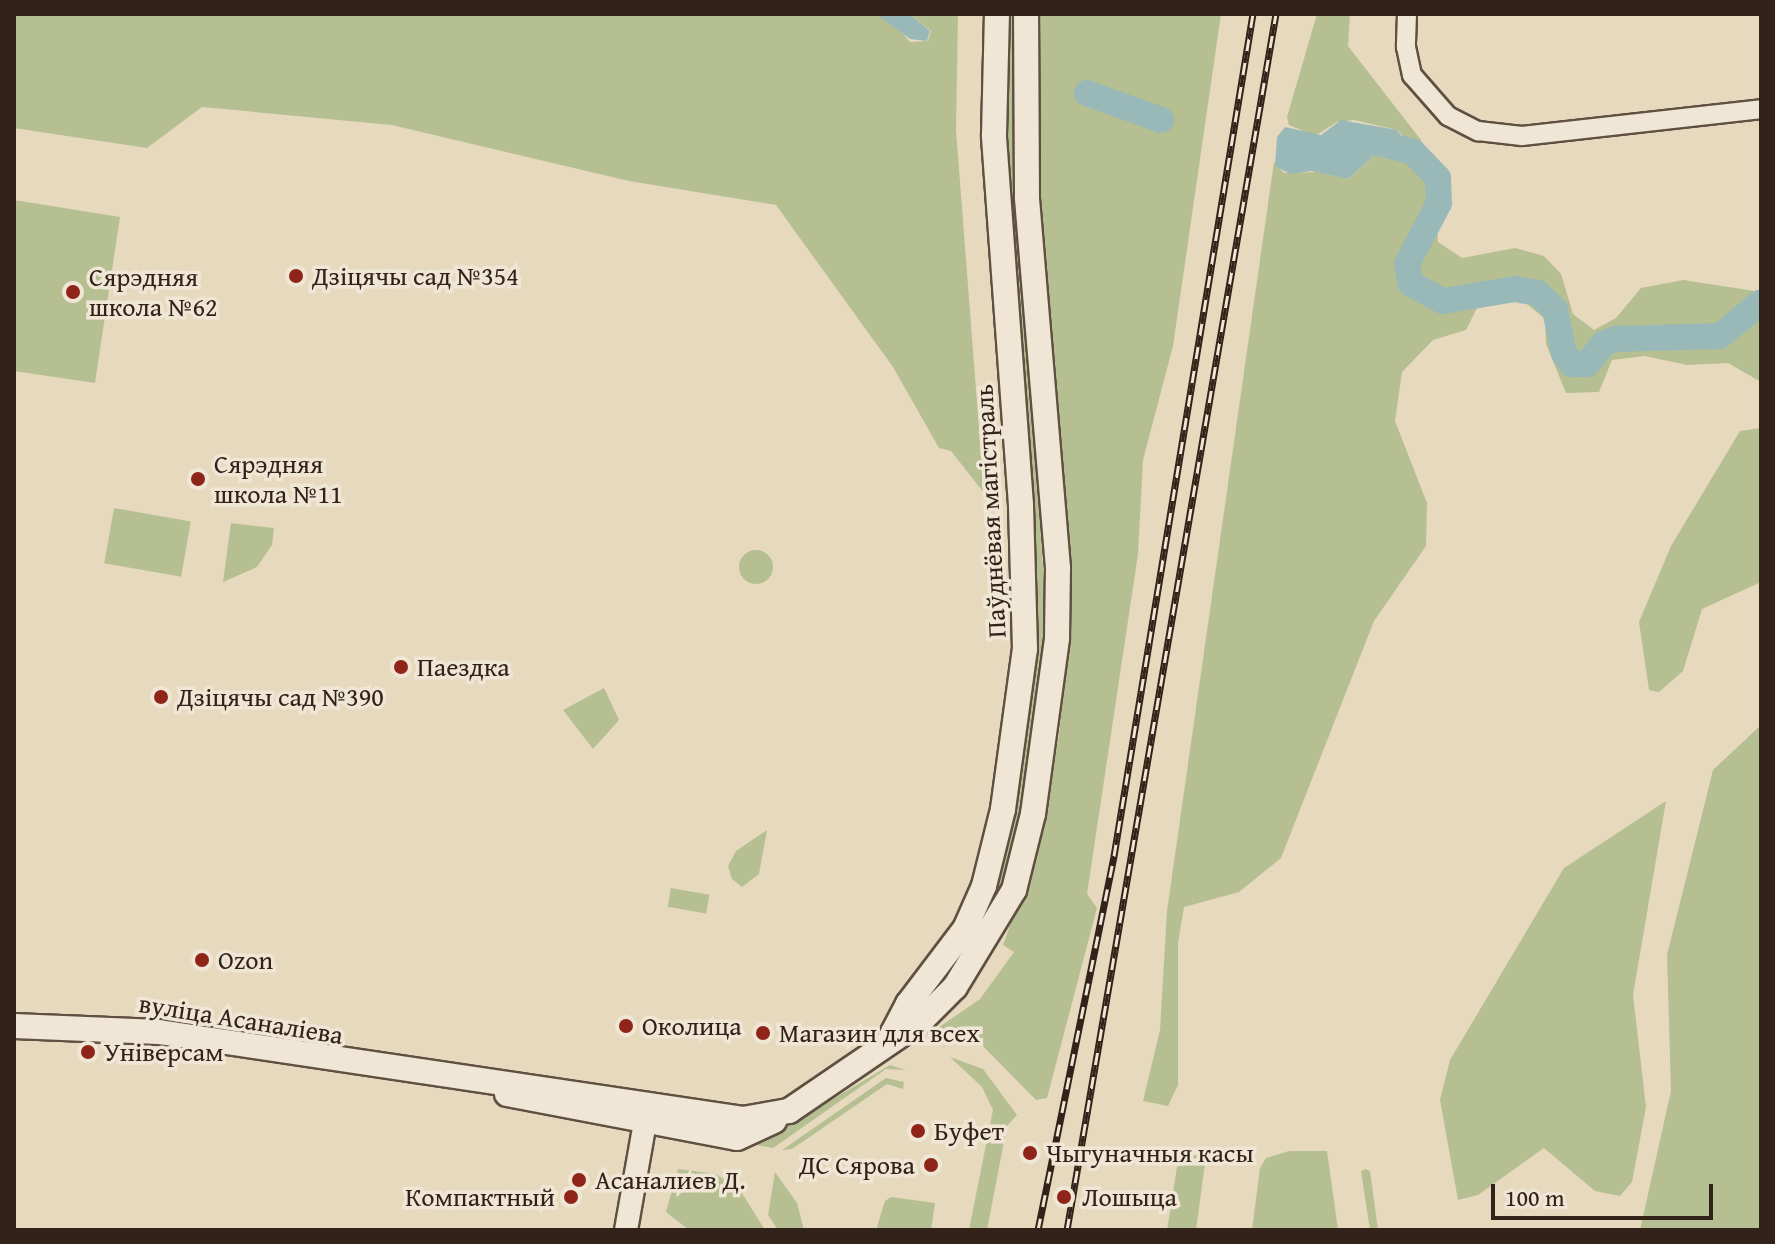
<!DOCTYPE html>
<html>
<head>
<meta charset="utf-8">
<style>
	body { margin:0 }
	#map { position:relative; width:1775px; height:1244px; overflow:hidden; background:#e6d9be; font-family:"Gentium Book Plus",serif }
	div>[style] { position:absolute }
	.green>* { inset:0; background:#b6bf91; transform-origin:0 0 }
	.round { border-radius:50% }
	.water>* { inset:0; background:#99b9b9 }
	.river>* { height:26px; margin:-13px; padding:0 13px; transform-origin:13px; border-radius:13px; background:#99b9b9 }
	.roads { filter:drop-shadow(2px 0 #5f5042) drop-shadow(-2px 0 #5f5042) drop-shadow(0 2px #5f5042) drop-shadow(0 -2px #5f5042) }
	.minor>* { height:18px; margin:-9px; padding:0 9px; transform-origin:9px; border-radius:9px; background:#efe6d5 }
	.tertiary>* { height:22px; margin:-11px; padding:0 11px; transform-origin:11px; border-radius:11px; background:#efe6d5 }
	.secondary>* { height:24px; margin:-12px; padding:0 12px; transform-origin:12px; border-radius:12px; background:#efe6d5 }
	.rail>* { height:7px; margin-top:-3.5px; transform-origin:0; background:repeating-linear-gradient(90deg,#efe6d5 0 12px,#322219 0 24px); box-sizing:border-box; border-block:2px solid #322219 }
	.dots>* { width:22px; height:22px; translate:-50% -50%; box-sizing:border-box; border:4px solid #efe6d5; border-radius:50% }
	span { translate:-50% -50%; white-space:nowrap; text-align:center; line-height:1.15; -webkit-text-stroke:7px #efe6d5; paint-order:stroke }
	.poi-label { font-size:26px; color:#322219 }
	.left { translate:0 -50%; text-align:left }
	.right { translate:-100% -50%; text-align:right }
	.street-label { font-size:26px; color:#322219 }
	.frame { position:absolute; inset:0; border:16px solid #322219; pointer-events:none }
	.scale { position:absolute; left:1491px; top:1184px; width:222px; height:36px; box-sizing:border-box; border:4px solid #322219; border-top:0; padding-left:10px; font-size:24px; line-height:28px; white-space:nowrap; color:#322219; -webkit-text-stroke:6px #efe6d5; paint-order:stroke }
</style>
</head>
<body>
<div id="map">
	<div class="green">
		<div style="clip-path:polygon(14px 14px,876px 14px,892px 21px,910px 42px,928px 41px,931px 31px,909px 14px,958px 14px,956px 130px,984px 493px,951px 451px,939px 448px,893px 367px,776px 205px,629px 181px,392px 125px,202px 107px,147px 148px,14px 128px)"></div>
		<div style="clip-path:polygon(1005px 14px,1016px 14px,1013px 122px,1047px 628px,1016px 849px,1003px 890px,953px 973px,919px 1010px,946px 970px,1025px 740px,1005px 181px)"></div>
		<div style="clip-path:polygon(1039px 14px,1221px 14px,1173px 346px,1143px 460px,1138px 554px,1087px 894px,1097px 908px,1047px 1098px,1036px 1100px,981px 1044px,955px 1040px,935px 1030px,980px 999px,1014px 952px,1003px 945px,1039px 844px,1059px 736px,1067px 652px,1037px 195px,1033px 86px)"></div>
		<div style="clip-path:polygon(1317px 14px,1350px 14px,1348px 46px,1421px 140px,1434px 182px,1438px 242px,1462px 258px,1515px 248px,1544px 256px,1561px 274px,1573px 314px,1594px 330px,1616px 318px,1641px 288px,1683px 280px,1761px 292px,1761px 382px,1728px 363px,1687px 365px,1645px 356px,1612px 360px,1599px 392px,1566px 393px,1546px 344px,1545px 319px,1510px 290px,1481px 300px,1466px 330px,1433px 340px,1402px 372px,1395px 421px,1427px 503px,1426px 546px,1374px 621px,1281px 858px,1239px 892px,1184px 907px,1178px 943px,1178px 1085px,1168px 1106px,1143px 1101px,1160px 1030px,1167px 911px,1274px 162px,1284px 173px,1317px 172px,1348px 179px,1373px 156px,1403px 148px,1407px 140px,1397px 130px,1354px 120px,1337px 122px,1315px 136px,1289px 125px,1287px 117px)"></div>
		<div style="clip-path:polygon(14px 200px,120px 217px,95px 383px,14px 371px)"></div>
		<div style="clip-path:polygon(1761px 428px,1761px 582px,1702px 609px,1683px 671px,1659px 692px,1649px 690px,1639px 622px,1671px 546px,1740px 431px)"></div>
		<div style="left:114px;top:508px;width:78px;height:56px;rotate:10deg"></div>
		<div style="clip-path:polygon(231px 523px,274px 528px,272px 545px,257px 567px,223px 582px)"></div>
		<div class="round" style="left:739px;top:550px;width:34px;height:34px"></div>
		<div style="clip-path:polygon(604px 688px,619px 720px,593px 749px,563px 710px)"></div>
		<div style="clip-path:polygon(1761px 725px,1761px 1230px,1640px 1230px,1671px 1091px,1667px 955px,1713px 770px)"></div>
		<div style="clip-path:polygon(1666px 801px,1633px 995px,1646px 1107px,1632px 1182px,1620px 1196px,1595px 1191px,1544px 1148px,1478px 1195px,1458px 1200px,1440px 1100px,1450px 1060px,1564px 868px)"></div>
		<div style="clip-path:polygon(767px 830px,759px 874px,742px 887px,732px 879px,728px 866px,736px 851px)"></div>
		<div style="left:671px;top:888px;width:39px;height:19px;rotate:10deg"></div>
		<div style="clip-path:polygon(950px 1057px,983px 1069px,1017px 1115px,1007px 1126px,987px 1230px,969px 1230px,993px 1110px,982px 1087px)"></div>
		<div style="clip-path:polygon(890px 1065px,905px 1070px,886px 1069px,773px 1148px,756px 1145px)"></div>
		<div style="clip-path:polygon(886px 1078px,904px 1082px,903px 1089px,887px 1084px,792px 1149px,782px 1150px)"></div>
		<div style="clip-path:polygon(1289px 1151px,1327px 1151px,1338px 1230px,1252px 1230px,1260px 1168px,1266px 1158px)"></div>
		<div style="clip-path:polygon(1188px 1155px,1201px 1155px,1205px 1163px,1196px 1230px,1167px 1230px,1177px 1167px)"></div>
		<div style="clip-path:polygon(678px 1169px,716px 1174px,740px 1190px,765px 1230px,689px 1230px,666px 1212px)"></div>
		<div style="clip-path:polygon(1365px 1169px,1370px 1171px,1378px 1230px,1370px 1230px,1361px 1171px)"></div>
		<div style="clip-path:polygon(775px 1172px,797px 1203px,804px 1230px,778px 1230px,768px 1215px)"></div>
		<div style="clip-path:polygon(891px 1197px,935px 1203px,931px 1230px,876px 1230px,885px 1201px)"></div>
	</div>
	<div class="water">
		<div style="clip-path:polygon(876px 14px,909px 14px,930px 31px,927px 41px,910px 39px)"></div>
		<div style="clip-path:polygon(1341px 120px,1397px 130px,1407px 144px,1394px 155px,1373px 156px,1348px 179px,1311px 171px,1290px 174px,1275px 166px,1277px 137px,1285px 127px,1321px 135px)"></div>
	</div>
	<div class="river">
		<div style="left:1087px;top:93px;width:79px;rotate:20deg"></div>
		<div style="left:1369px;top:140px;width:46px;rotate:15.3deg"></div>
		<div style="left:1413px;top:152px;width:36px;rotate:46deg"></div>
		<div style="left:1438px;top:178px;width:25px;rotate:88deg"></div>
		<div style="left:1439px;top:203px;width:69px;rotate:117.7deg"></div>
		<div style="left:1407px;top:264px;width:20px;rotate:79deg"></div>
		<div style="left:1411px;top:284px;width:36px;rotate:28deg"></div>
		<div style="left:1443px;top:301px;width:73px;rotate:-9.5deg"></div>
		<div style="left:1515px;top:289px;width:23px;rotate:10deg"></div>
		<div style="left:1538px;top:293px;width:24px;rotate:45deg"></div>
		<div style="left:1555px;top:310px;width:44px;rotate:78.2deg"></div>
		<div style="left:1564px;top:353px;width:14px;rotate:54deg"></div>
		<div style="left:1572px;top:364px;width:15px"></div>
		<div style="left:1587px;top:364px;width:26px;rotate:-51deg"></div>
		<div style="left:1603px;top:344px;width:14px;rotate:-21deg"></div>
		<div style="left:1616px;top:339px;width:104px;rotate:-1.7deg"></div>
		<div style="left:1720px;top:336px;width:53px;rotate:-39.7deg"></div>
	</div>
	<div class="roads">
		<div class="minor">
			<div style="left:1407px;top:14px;width:33px;rotate:92deg"></div>
			<div style="left:1406px;top:47px;width:29px;rotate:78deg"></div>
			<div style="left:1412px;top:75px;width:55px;rotate:48.7deg"></div>
			<div style="left:1448px;top:116px;width:34px;rotate:27deg"></div>
			<div style="left:1478px;top:131px;width:44px;rotate:6.5deg"></div>
			<div style="left:1522px;top:136px;width:241px;rotate:-6.4deg"></div>
		</div>
		<div class="tertiary">
			<div style="left:626px;top:1230px;width:127px;rotate:-80deg"></div>
		</div>
		<div class="secondary">
			<div style="left:14px;top:1026px;width:145px;rotate:2.4deg"></div>
			<div style="left:159px;top:1032px;width:590px;rotate:8.47deg"></div>
			<div style="left:743px;top:1119px;width:47px;rotate:-9.9deg"></div>
			<div style="left:789px;top:1111px;width:160px;rotate:-34.3deg"></div>
			<div style="left:921px;top:1021px;width:48px;rotate:-45deg"></div>
			<div style="left:955px;top:987px;width:114px;rotate:-58.7deg"></div>
			<div style="left:1014px;top:890px;width:78px;rotate:-76deg"></div>
			<div style="left:1033px;top:814px;width:178px;rotate:-82.2deg"></div>
			<div style="left:1057px;top:638px;width:70px;rotate:-89.2deg"></div>
			<div style="left:1058px;top:568px;width:372px;rotate:-94.8deg"></div>
			<div style="left:1027px;top:197px;width:183px;rotate:-90.3deg"></div>
			<div style="left:889px;top:1040px;width:41px;rotate:-62.2deg"></div>
			<div style="left:908px;top:1004px;width:94px;rotate:-52.8deg"></div>
			<div style="left:965px;top:929px;width:47px;rotate:-66.2deg"></div>
			<div style="left:984px;top:886px;width:79px;rotate:-76.1deg"></div>
			<div style="left:1003px;top:809px;width:162px;rotate:-82.2deg"></div>
			<div style="left:1025px;top:649px;width:144px;rotate:-91.6deg"></div>
			<div style="left:1021px;top:505px;width:371px;rotate:-94.2deg"></div>
			<div style="left:994px;top:135px;width:121px;rotate:-88.6deg"></div>
			<div style="left:507px;top:1094px;width:234px;rotate:10.8deg"></div>
			<div style="left:737px;top:1138px;width:41px;rotate:-24.7deg"></div>
		</div>
	</div>
	<div class="rail">
		<div style="left:1038px;top:1230px;width:382px;rotate:-78.5deg"></div>
		<div style="left:1114px;top:856px;width:853px;rotate:-80.63deg"></div>
		<div style="left:1067px;top:1230px;width:1234px;rotate:-80.25deg"></div>
	</div>
	<div class="dots">
		<div style="left:296px;top:276px;background:#8f2418"></div>
		<div style="left:73px;top:292px;background:#8f2418"></div>
		<div style="left:198px;top:479px;background:#8f2418"></div>
		<div style="left:401px;top:667px;background:#8f2418"></div>
		<div style="left:161px;top:697px;background:#8f2418"></div>
		<div style="left:202px;top:960px;background:#8f2418"></div>
		<div style="left:626px;top:1026px;background:#8f2418"></div>
		<div style="left:763px;top:1033px;background:#8f2418"></div>
		<div style="left:88px;top:1052px;background:#8f2418"></div>
		<div style="left:918px;top:1131px;background:#8f2418"></div>
		<div style="left:1030px;top:1153px;background:#8f2418"></div>
		<div style="left:931px;top:1165px;background:#8f2418"></div>
		<div style="left:579px;top:1180px;background:#8f2418"></div>
		<div style="left:571px;top:1197px;background:#8f2418"></div>
		<div style="left:1064px;top:1197px;background:#8f2418"></div>
	</div>
	<div class="poi-label">
		<span class="left" style="left:312px;top:276px">Дзіцячы сад №354</span>
		<span class="left" style="left:89px;top:292px">Сярэдняя<br>школа №62</span>
		<span class="left" style="left:214px;top:479px">Сярэдняя<br>школа №11</span>
		<span class="left" style="left:417px;top:667px">Паездка</span>
		<span class="left" style="left:177px;top:697px">Дзіцячы сад №390</span>
		<span class="left" style="left:218px;top:960px">Ozon</span>
		<span class="left" style="left:642px;top:1026px">Околица</span>
		<span class="left" style="left:779px;top:1033px">Магазин для всех</span>
		<span class="left" style="left:104px;top:1052px">Універсам</span>
		<span class="left" style="left:934px;top:1131px">Буфет</span>
		<span class="left" style="left:1046px;top:1153px">Чыгуначныя касы</span>
		<span class="right" style="left:915px;top:1165px">ДС Сярова</span>
		<span class="left" style="left:595px;top:1180px">Асаналиев Д.</span>
		<span class="right" style="left:555px;top:1197px">Компактный</span>
		<span class="left" style="left:1082px;top:1197px">Лошыца</span>
	</div>
	<div class="street-label">
		<span style="left:990px;top:511px;rotate:-93deg">Паўднёвая магістраль</span>
		<span style="left:241px;top:1019px;rotate:9deg">вуліца Асаналіева</span>
	</div>
	<div class="frame"></div>
	<div class="scale">100 m</div>
</div>
</body>
</html>
